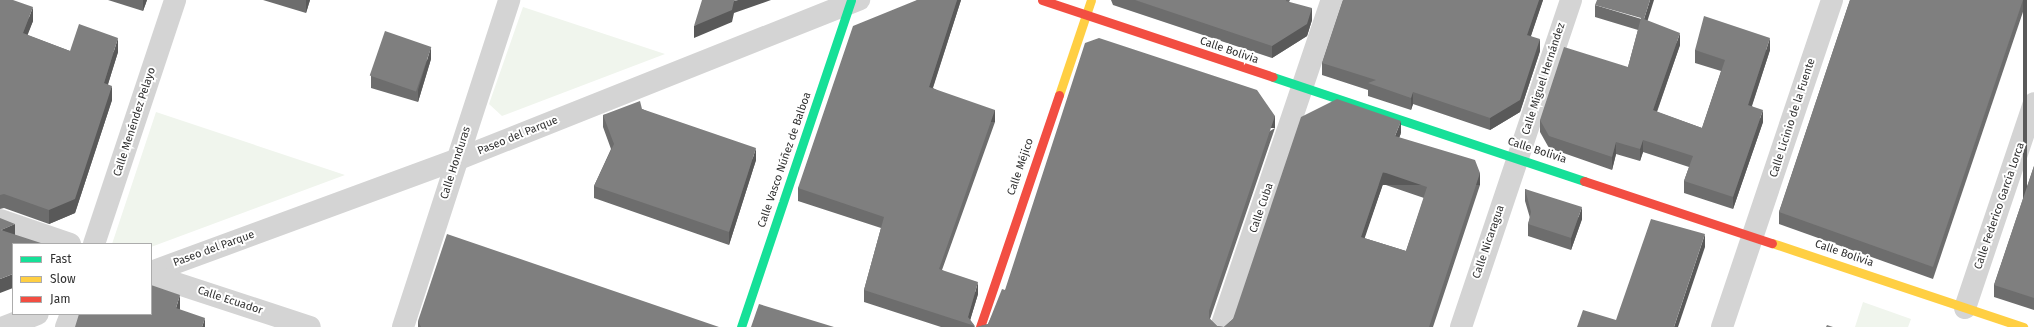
<!DOCTYPE html>
<html>
<head>
<meta charset="utf-8">
<style>
	body { margin:0 }
	#map { position:relative; width:2034px; height:327px; overflow:hidden; background:#fff; font-family:"Fira Sans",sans-serif }
	div>[style] { position:absolute }
	.green>* { inset:0; background:#f0f5ed }
	.street>* { height:22px; margin:-11px; padding:0 11px; transform-origin:11px; border-radius:11px; background:#d4d4d4 }
	.fast>* { height:9px; margin:-4.5px; padding:0 4.5px; transform-origin:4.5px; border-radius:4.5px; background:#16e098 }
	.slow>* { height:9px; margin:-4.5px; padding:0 4.5px; transform-origin:4.5px; border-radius:4.5px; background:#ffcf43 }
	.jam>* { height:9px; margin:-4.5px; padding:0 4.5px; transform-origin:4.5px; border-radius:4.5px; background:#f24e42 }
	.wall>* { inset:0; background:#6d6d6d }
	.shaded-wall>* { inset:0; background:#595959; transform-origin:0 0 }
	.building>* { inset:0; background:#7f7f7f; transform-origin:0 0 }
	span { translate:-50% -50%; white-space:nowrap; text-align:center; line-height:1.15; -webkit-text-stroke:4px #fff; paint-order:stroke }
	.street-label { font-size:11px; color:#303030 }
	.legend { position:absolute; left:12px; top:243px; width:140px; height:72px; box-sizing:border-box; background:#fff; border:1px solid #acacac; margin:0; padding:5px 7px; list-style:none; font-size:12px; color:#303030 }
	.legend li { display:flex; align-items:center; gap:8px; height:20px }
	.legend b { width:20px; border:1px solid #acacac }
</style>
</head>
<body>
<div id="map">
	<div class="green">
		<div style="clip-path:polygon(523px 7px,665px 54px,502px 116px,489px 104px)"></div>
		<div style="clip-path:polygon(156px 112px,345px 175px,151px 247px,151px 244px,112px 244px)"></div>
		<div style="clip-path:polygon(1863px 302px,1911px 319px,1908px 327px,1855px 327px)"></div>
	</div>
	<div class="street">
		<div style="left:0;top:220px;width:74px;rotate:18.9deg"></div>
		<div style="left:94px;top:244px;width:257px;rotate:-71.6deg"></div>
		<div style="left:151px;top:272px;width:325px;rotate:-20.2deg"></div>
		<div style="left:456px;top:160px;width:434px;rotate:-21.7deg"></div>
		<div style="left:151px;top:275px;width:167px;rotate:18.1deg"></div>
		<div style="left:1965px;top:308px;width:216px;rotate:-71.4deg"></div>
		<div style="left:4px;top:327px;width:36px;rotate:-21deg"></div>
		<div style="left:66px;top:327px;width:14px;rotate:-69deg"></div>
		<div style="left:403px;top:327px;width:344px;rotate:-72deg"></div>
		<div style="left:1221px;top:327px;width:345px;rotate:-71.3deg"></div>
		<div style="left:1461px;top:327px;width:345px;rotate:-71.4deg"></div>
		<div style="left:1722px;top:327px;width:345px;rotate:-71.4deg"></div>
	</div>
	<div class="fast">
		<div style="left:1273px;top:77px;width:328px;rotate:18.5deg"></div>
		<div style="left:741px;top:327px;width:345px;rotate:-71.4deg"></div>
	</div>
	<div class="slow">
		<div style="left:1059px;top:95px;width:100px;rotate:-71.4deg"></div>
		<div style="left:1772px;top:243px;width:265px;rotate:18.5deg"></div>
	</div>
	<div class="jam">
		<div style="left:1042px;top:0;width:243px;rotate:18.4deg"></div>
		<div style="left:1584px;top:181px;width:198px;rotate:18.3deg"></div>
		<div style="left:980px;top:327px;width:245px;rotate:-71.2deg"></div>
	</div>
	<div class="wall">
		<div style="clip-path:polygon(0 0,33px 21px,27px 35px,70px 51px,118px 52px,108px 84px,112px 100px,75px 213px,49px 224px,4px 208px,0 209px)"></div>
		<div style="clip-path:polygon(108px 0,147px 0,143px 11px)"></div>
		<div style="clip-path:polygon(263px 0,310px 0,306px 13px)"></div>
		<div style="clip-path:polygon(917px 0,961px 0,933px 88px,995px 122px,942px 270px,978px 294px,970px 320px,975px 327px,941px 327px,864px 302px,864px 290px,881px 228px,798px 201px,798px 188px)"></div>
		<div style="clip-path:polygon(1111px 0,1290px 0,1289px 2px,1312px 20px,1307px 36px,1272px 58px,1113px 5px)"></div>
		<div style="clip-path:polygon(1343px 0,1543px 0,1531px 36px,1540px 51px,1520px 112px,1490px 130px,1413px 104px,1411px 110px,1368px 96px,1368px 90px,1322px 75px,1322px 63px)"></div>
		<div style="clip-path:polygon(1850px 0,2027px 0,1933px 279px,1779px 224px,1779px 212px)"></div>
		<div style="clip-path:polygon(1595px 5px,1648px 21px,1680px 45px,1657px 112px,1702px 128px,1721px 71px,1695px 63px,1695px 50px,1770px 50px,1752px 106px,1763px 122px,1733px 209px,1684px 193px,1684px 181px,1689px 167px,1643px 152px,1640px 161px,1616px 154px,1612px 170px,1549px 148px,1540px 132px,1540px 120px,1628px 67px,1638px 30px,1595px 17px)"></div>
		<div style="clip-path:polygon(431px 59px,418px 102px,371px 88px,371px 76px)"></div>
		<div style="clip-path:polygon(642px 109px,756px 160px,729px 245px,594px 198px,594px 186px,611px 149px,603px 127px,603px 115px)"></div>
		<div style="clip-path:polygon(evenodd,1275px 128px,1210px 319px,1217px 326px,1224px 327px,1233px 319px,1401px 133px,1399px 138px,1480px 185px,1433px 327px,977px 327px,988px 324px,1005px 290px,1275px 128px,1383px 184px,1424px 198px,1406px 251px,1364px 238px,1383px 184px)"></div>
		<div style="clip-path:polygon(2034px 166px,2034px 310px,1994px 297px,1994px 285px)"></div>
		<div style="clip-path:polygon(1525px 189px,1582px 219px,1571px 250px,1528px 236px,1528px 224px,1530px 218px,1525px 201px)"></div>
		<div style="clip-path:polygon(418px 321px,719px 327px,418px 327px)"></div>
	</div>
	<div class="shaded-wall">
		<div style="clip-path:polygon(143px 0,147px 0,143px 11px)"></div>
		<div style="clip-path:polygon(306px 0,310px 0,306px 13px)"></div>
		<div style="clip-path:polygon(738px 0,771px 0,734px 13px,732px 22px,694px 38px,694px 26px,734px 1px)"></div>
		<div style="clip-path:polygon(957px 0,961px 0,929px 99px,929px 87px)"></div>
		<div style="clip-path:polygon(1539px 0,1543px 0,1527px 47px,1527px 35px)"></div>
		<div style="clip-path:polygon(1650px 0,1654px 0,1644px 32px,1644px 19px)"></div>
		<div style="left:2023px;top:0;width:4px;height:282px"></div>
		<div style="clip-path:polygon(33px 7px,33px 21px,23px 47px,23px 33px)"></div>
		<div style="clip-path:polygon(1312px 8px,1312px 20px,1307px 36px,1272px 58px,1272px 46px)"></div>
		<div style="clip-path:polygon(1680px 33px,1680px 45px,1653px 122px,1653px 110px)"></div>
		<div style="clip-path:polygon(118px 38px,118px 52px,104px 97px,104px 83px)"></div>
		<div style="clip-path:polygon(1770px 38px,1770px 50px,1748px 117px,1748px 105px)"></div>
		<div style="clip-path:polygon(1540px 39px,1540px 51px,1520px 112px,1490px 130px,1490px 118px)"></div>
		<div style="clip-path:polygon(431px 47px,431px 59px,418px 102px,418px 90px)"></div>
		<div style="clip-path:polygon(112px 86px,112px 100px,75px 213px,49px 224px,49px 210px)"></div>
		<div style="clip-path:polygon(1413px 92px,1413px 104px,1411px 110px,1411px 98px)"></div>
		<div style="left:995px;top:110px;width:12px;height:169px;rotate:90deg"></div>
		<div style="clip-path:polygon(1763px 110px,1763px 122px,1733px 209px,1733px 197px)"></div>
		<div style="left:1275px;top:116px;width:12px;height:206px;rotate:90deg"></div>
		<div style="clip-path:polygon(1401px 121px,1401px 133px,1395px 148px,1395px 136px)"></div>
		<div style="clip-path:polygon(1643px 140px,1643px 152px,1640px 161px,1640px 149px)"></div>
		<div style="clip-path:polygon(1616px 142px,1616px 154px,1612px 170px,1612px 157px)"></div>
		<div style="clip-path:polygon(756px 148px,756px 160px,729px 245px,729px 232px)"></div>
		<div style="clip-path:polygon(1383px 172px,1383px 184px,1361px 249px,1361px 237px)"></div>
		<div style="left:1480px;top:173px;width:12px;height:162px;rotate:90deg"></div>
		<div style="clip-path:polygon(1582px 207px,1582px 219px,1571px 250px,1571px 238px)"></div>
		<div style="clip-path:polygon(15px 224px,15px 238px,1px 230px)"></div>
		<div style="clip-path:polygon(1705px 234px,1705px 247px,1678px 327px,1674px 327px)"></div>
		<div style="clip-path:polygon(13px 274px,13px 288px,0 293px,0 279px)"></div>
		<div style="clip-path:polygon(978px 282px,978px 294px,969px 324px,968px 317px)"></div>
		<div style="clip-path:polygon(180px 295px,180px 309px,176px 321px,176px 308px)"></div>
		<div style="clip-path:polygon(205px 318px,205px 327px,202px 327px)"></div>
	</div>
	<div class="building">
		<div style="clip-path:polygon(0 0,13px 0,33px 7px,23px 33px,70px 51px,79px 24px,118px 38px,104px 83px,112px 86px,75px 199px,49px 210px,4px 194px,0 195px)"></div>
		<div style="clip-path:polygon(702px 0,738px 0,734px 1px,732px 10px,694px 26px)"></div>
		<div style="clip-path:polygon(917px 0,957px 0,929px 87px,995px 110px,939px 269px,978px 282px,968px 317px,975px 326px,864px 290px,884px 217px,798px 188px,853px 26px)"></div>
		<div style="clip-path:polygon(1135px 0,1286px 0,1286px 1px,1312px 8px,1307px 24px,1272px 46px)"></div>
		<div style="clip-path:polygon(1343px 0,1539px 0,1527px 35px,1540px 39px,1520px 100px,1490px 118px,1413px 92px,1411px 98px,1368px 83px,1376px 80px,1322px 63px)"></div>
		<div style="clip-path:polygon(1597px 0,1650px 0,1644px 19px,1680px 33px,1653px 110px,1702px 128px,1725px 60px,1695px 50px,1704px 16px,1770px 38px,1748px 105px,1763px 110px,1733px 197px,1684px 181px,1693px 156px,1643px 140px,1640px 149px,1616px 142px,1612px 157px,1549px 136px,1540px 120px,1564px 47px,1628px 67px,1641px 18px,1595px 5px)"></div>
		<div style="clip-path:polygon(1850px 0,2023px 0,1933px 267px,1779px 212px)"></div>
		<div style="left:385px;top:31px;width:49px;height:47px;rotate:19deg"></div>
		<div style="clip-path:polygon(evenodd,1099px 38px,1257px 90px,1275px 116px,1209px 311px,1209px 318px,1217px 326px,1224px 327px,1233px 319px,1301px 117px,1337px 99px,1401px 121px,1395px 136px,1475px 160px,1480px 173px,1429px 327px,977px 327px,988px 324px,1002px 289px,1005px 290px,1085px 43px,1099px 38px,1383px 172px,1427px 187px,1406px 251px,1361px 237px,1383px 172px)"></div>
		<div style="clip-path:polygon(640px 101px,642px 109px,756px 148px,729px 232px,594px 186px,614px 144px,603px 115px)"></div>
		<div style="clip-path:polygon(2034px 166px,2034px 298px,1994px 285px)"></div>
		<div style="clip-path:polygon(1525px 189px,1582px 207px,1571px 238px,1528px 224px,1531px 212px)"></div>
		<div style="clip-path:polygon(0 218px,15px 224px,1px 230px,44px 244px,13px 244px,13px 274px,0 279px)"></div>
		<div style="clip-path:polygon(1651px 219px,1705px 234px,1674px 327px,1577px 327px,1583px 310px,1616px 320px)"></div>
		<div style="clip-path:polygon(447px 234px,719px 327px,421px 327px,418px 321px)"></div>
		<div style="clip-path:polygon(151px 285px,180px 295px,176px 308px,205px 318px,202px 327px,75px 327px,79px 314px,151px 314px)"></div>
		<div style="clip-path:polygon(759px 304px,834px 327px,751px 327px)"></div>
		<div style="clip-path:polygon(1827px 325px,1833px 327px,1826px 327px)"></div>
	</div>
	<div class="street-label">
		<span style="left:1229px;top:51px;rotate:19deg">Calle Bolivia</span>
		<span style="left:1544px;top:79px;rotate:-72deg">Calle Miguel Hernández</span>
		<span style="left:1793px;top:118px;rotate:-72deg">Calle Licinio de la Fuente</span>
		<span style="left:135px;top:122px;rotate:-72deg">Calle Menéndez Pelayo</span>
		<span style="left:518px;top:136px;rotate:-22deg">Paseo del Parque</span>
		<span style="left:1537px;top:151px;rotate:18deg">Calle Bolivia</span>
		<span style="left:785px;top:160px;rotate:-71deg">Calle Vasco Núñez de Balboa</span>
		<span style="left:456px;top:163px;rotate:-72deg">Calle Honduras</span>
		<span style="left:1021px;top:167px;rotate:-71deg">Calle Méjico</span>
		<span style="left:2000px;top:206px;rotate:-71deg">Calle Federico García Lorca</span>
		<span style="left:1262px;top:208px;rotate:-71deg">Calle Cuba</span>
		<span style="left:1489px;top:242px;rotate:-71deg">Calle Nicaragua</span>
		<span style="left:214px;top:249px;rotate:-20deg">Paseo del Parque</span>
		<span style="left:1844px;top:254px;rotate:19deg">Calle Bolivia</span>
		<span style="left:230px;top:301px;rotate:18deg">Calle Ecuador</span>
	</div>
	<ul class="legend">
	<li><b style="height:5px;background:#16e098"></b>Fast</li>
	<li><b style="height:5px;background:#ffcf43"></b>Slow</li>
	<li><b style="height:5px;background:#f24e42"></b>Jam</li>
	</ul>
</div>
</body>
</html>
